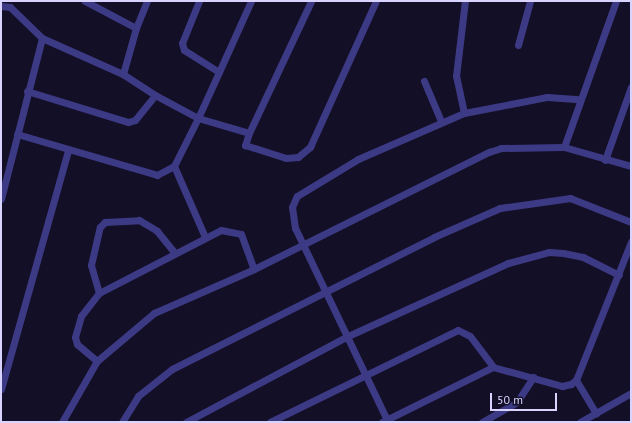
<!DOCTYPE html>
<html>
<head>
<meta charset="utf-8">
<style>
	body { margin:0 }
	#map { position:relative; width:632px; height:423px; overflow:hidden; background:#130f26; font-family:"PT Sans",sans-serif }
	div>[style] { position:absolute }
	.street>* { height:7px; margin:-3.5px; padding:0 3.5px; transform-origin:3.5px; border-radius:3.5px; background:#3d3a85 }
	span { translate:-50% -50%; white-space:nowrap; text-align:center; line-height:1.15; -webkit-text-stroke:3px #130f26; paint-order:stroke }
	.frame { position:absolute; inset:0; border:2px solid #d9d4ff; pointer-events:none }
	.scale { position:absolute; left:490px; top:393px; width:67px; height:18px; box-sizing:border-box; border:2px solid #d9d4ff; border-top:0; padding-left:5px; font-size:12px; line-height:14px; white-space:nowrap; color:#d9d4ff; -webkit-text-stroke:3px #130f26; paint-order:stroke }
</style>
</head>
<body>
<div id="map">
	<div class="street">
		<div style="left:199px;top:1px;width:45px;rotate:112deg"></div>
		<div style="left:182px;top:43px;width:7px;rotate:74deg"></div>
		<div style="left:184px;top:50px;width:41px;rotate:32.2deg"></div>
		<div style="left:219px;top:72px;width:51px;rotate:114.5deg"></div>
		<div style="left:198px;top:118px;width:53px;rotate:16.4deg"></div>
		<div style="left:249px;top:133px;width:146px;rotate:-64.8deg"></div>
		<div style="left:1px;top:6px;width:9px;rotate:6deg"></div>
		<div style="left:10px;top:7px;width:45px;rotate:44.1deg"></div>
		<div style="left:42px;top:38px;width:89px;rotate:24deg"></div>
		<div style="left:123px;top:74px;width:48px;rotate:-74.2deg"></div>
		<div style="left:136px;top:28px;width:58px;rotate:-152.1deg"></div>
		<div style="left:136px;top:28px;width:29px;rotate:-68deg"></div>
		<div style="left:518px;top:45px;width:46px;rotate:-74.7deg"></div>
		<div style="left:219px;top:72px;width:78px;rotate:-65.7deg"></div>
		<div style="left:424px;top:81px;width:43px;rotate:67deg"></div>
		<div style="left:27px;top:91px;width:106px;rotate:17.1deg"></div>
		<div style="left:128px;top:122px;width:7px;rotate:-16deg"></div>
		<div style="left:135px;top:120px;width:32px;rotate:-51deg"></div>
		<div style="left:155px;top:95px;width:38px;rotate:-147deg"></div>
		<div style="left:464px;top:113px;width:38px;rotate:-102deg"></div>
		<div style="left:456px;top:76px;width:76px;rotate:-83.2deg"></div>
		<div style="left:249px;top:133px;width:13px;rotate:108deg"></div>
		<div style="left:245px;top:145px;width:43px;rotate:17.6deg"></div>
		<div style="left:286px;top:158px;width:12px;rotate:-5deg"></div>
		<div style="left:298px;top:157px;width:16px;rotate:-40deg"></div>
		<div style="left:310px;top:147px;width:160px;rotate:-65.7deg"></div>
		<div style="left:17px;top:134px;width:146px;rotate:16.3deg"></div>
		<div style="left:157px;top:175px;width:19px;rotate:-28deg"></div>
		<div style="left:174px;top:166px;width:54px;rotate:-63.4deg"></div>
		<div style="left:198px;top:118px;width:49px;rotate:-151.9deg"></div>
		<div style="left:564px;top:147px;width:155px;rotate:-70.4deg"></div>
		<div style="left:605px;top:160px;width:77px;rotate:-70.4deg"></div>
		<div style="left:174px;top:166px;width:77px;rotate:66.4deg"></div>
		<div style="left:1px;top:199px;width:166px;rotate:-75.7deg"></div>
		<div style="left:99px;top:293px;width:29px;rotate:-106deg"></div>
		<div style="left:91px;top:265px;width:39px;rotate:-77deg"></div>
		<div style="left:100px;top:227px;width:7px;rotate:-45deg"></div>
		<div style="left:105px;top:222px;width:34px;rotate:-3deg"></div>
		<div style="left:139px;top:220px;width:21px;rotate:31deg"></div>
		<div style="left:157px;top:231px;width:27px;rotate:51deg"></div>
		<div style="left:97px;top:361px;width:26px;rotate:-140deg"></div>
		<div style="left:77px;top:344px;width:7px;rotate:-106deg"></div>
		<div style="left:75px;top:337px;width:22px;rotate:-74deg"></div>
		<div style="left:81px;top:316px;width:29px;rotate:-52deg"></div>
		<div style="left:99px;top:293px;width:137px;rotate:-27.3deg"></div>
		<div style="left:221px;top:230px;width:20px;rotate:11deg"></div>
		<div style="left:241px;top:234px;width:37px;rotate:70deg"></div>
		<div style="left:576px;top:380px;width:39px;rotate:59deg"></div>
		<div style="left:1px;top:389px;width:248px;rotate:-74.3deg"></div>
		<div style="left:62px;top:422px;width:70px;rotate:-60.2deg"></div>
		<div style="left:97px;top:361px;width:75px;rotate:-40.1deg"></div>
		<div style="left:154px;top:313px;width:109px;rotate:-23.7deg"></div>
		<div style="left:254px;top:269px;width:263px;rotate:-26.5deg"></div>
		<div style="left:489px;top:152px;width:13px;rotate:-18deg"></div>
		<div style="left:501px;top:148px;width:63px;rotate:-0.9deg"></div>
		<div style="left:564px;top:147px;width:70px;rotate:15.8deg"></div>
		<div style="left:122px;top:422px;width:31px;rotate:-58deg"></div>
		<div style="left:138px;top:396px;width:43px;rotate:-38.5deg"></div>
		<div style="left:172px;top:369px;width:293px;rotate:-26.7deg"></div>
		<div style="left:434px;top:237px;width:72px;rotate:-23.7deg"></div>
		<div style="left:500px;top:208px;width:71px;rotate:-8.1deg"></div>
		<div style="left:570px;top:198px;width:66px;rotate:21.5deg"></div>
		<div style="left:186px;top:422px;width:183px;rotate:-28deg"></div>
		<div style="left:348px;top:336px;width:176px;rotate:-24.5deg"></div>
		<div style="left:508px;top:263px;width:42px;rotate:-15deg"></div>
		<div style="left:549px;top:252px;width:14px;rotate:4deg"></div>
		<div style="left:563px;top:253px;width:20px;rotate:11deg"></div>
		<div style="left:583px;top:257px;width:40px;rotate:26.6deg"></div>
		<div style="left:270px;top:422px;width:209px;rotate:-26.1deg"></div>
		<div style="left:458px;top:330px;width:13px;rotate:27deg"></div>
		<div style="left:470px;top:336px;width:39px;rotate:53deg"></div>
		<div style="left:493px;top:367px;width:72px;rotate:15.4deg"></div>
		<div style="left:562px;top:386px;width:9px;rotate:-13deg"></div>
		<div style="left:571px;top:384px;width:6px;rotate:-39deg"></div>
		<div style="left:576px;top:380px;width:149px;rotate:-68.3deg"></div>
		<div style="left:382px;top:422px;width:124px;rotate:-26.4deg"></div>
		<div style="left:388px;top:422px;width:215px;rotate:-115.6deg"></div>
		<div style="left:295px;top:228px;width:21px;rotate:-98deg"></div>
		<div style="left:292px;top:207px;width:12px;rotate:-66deg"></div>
		<div style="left:297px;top:196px;width:71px;rotate:-31.2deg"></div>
		<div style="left:358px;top:159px;width:116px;rotate:-23.5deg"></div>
		<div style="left:464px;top:113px;width:85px;rotate:-10.9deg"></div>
		<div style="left:547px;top:97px;width:32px;rotate:4deg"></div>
		<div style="left:482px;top:422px;width:40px;rotate:-29.7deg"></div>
		<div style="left:517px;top:402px;width:30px;rotate:-57deg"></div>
		<div style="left:580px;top:422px;width:59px;rotate:-29.6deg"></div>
	</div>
	<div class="frame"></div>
	<div class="scale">50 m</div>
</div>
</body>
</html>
